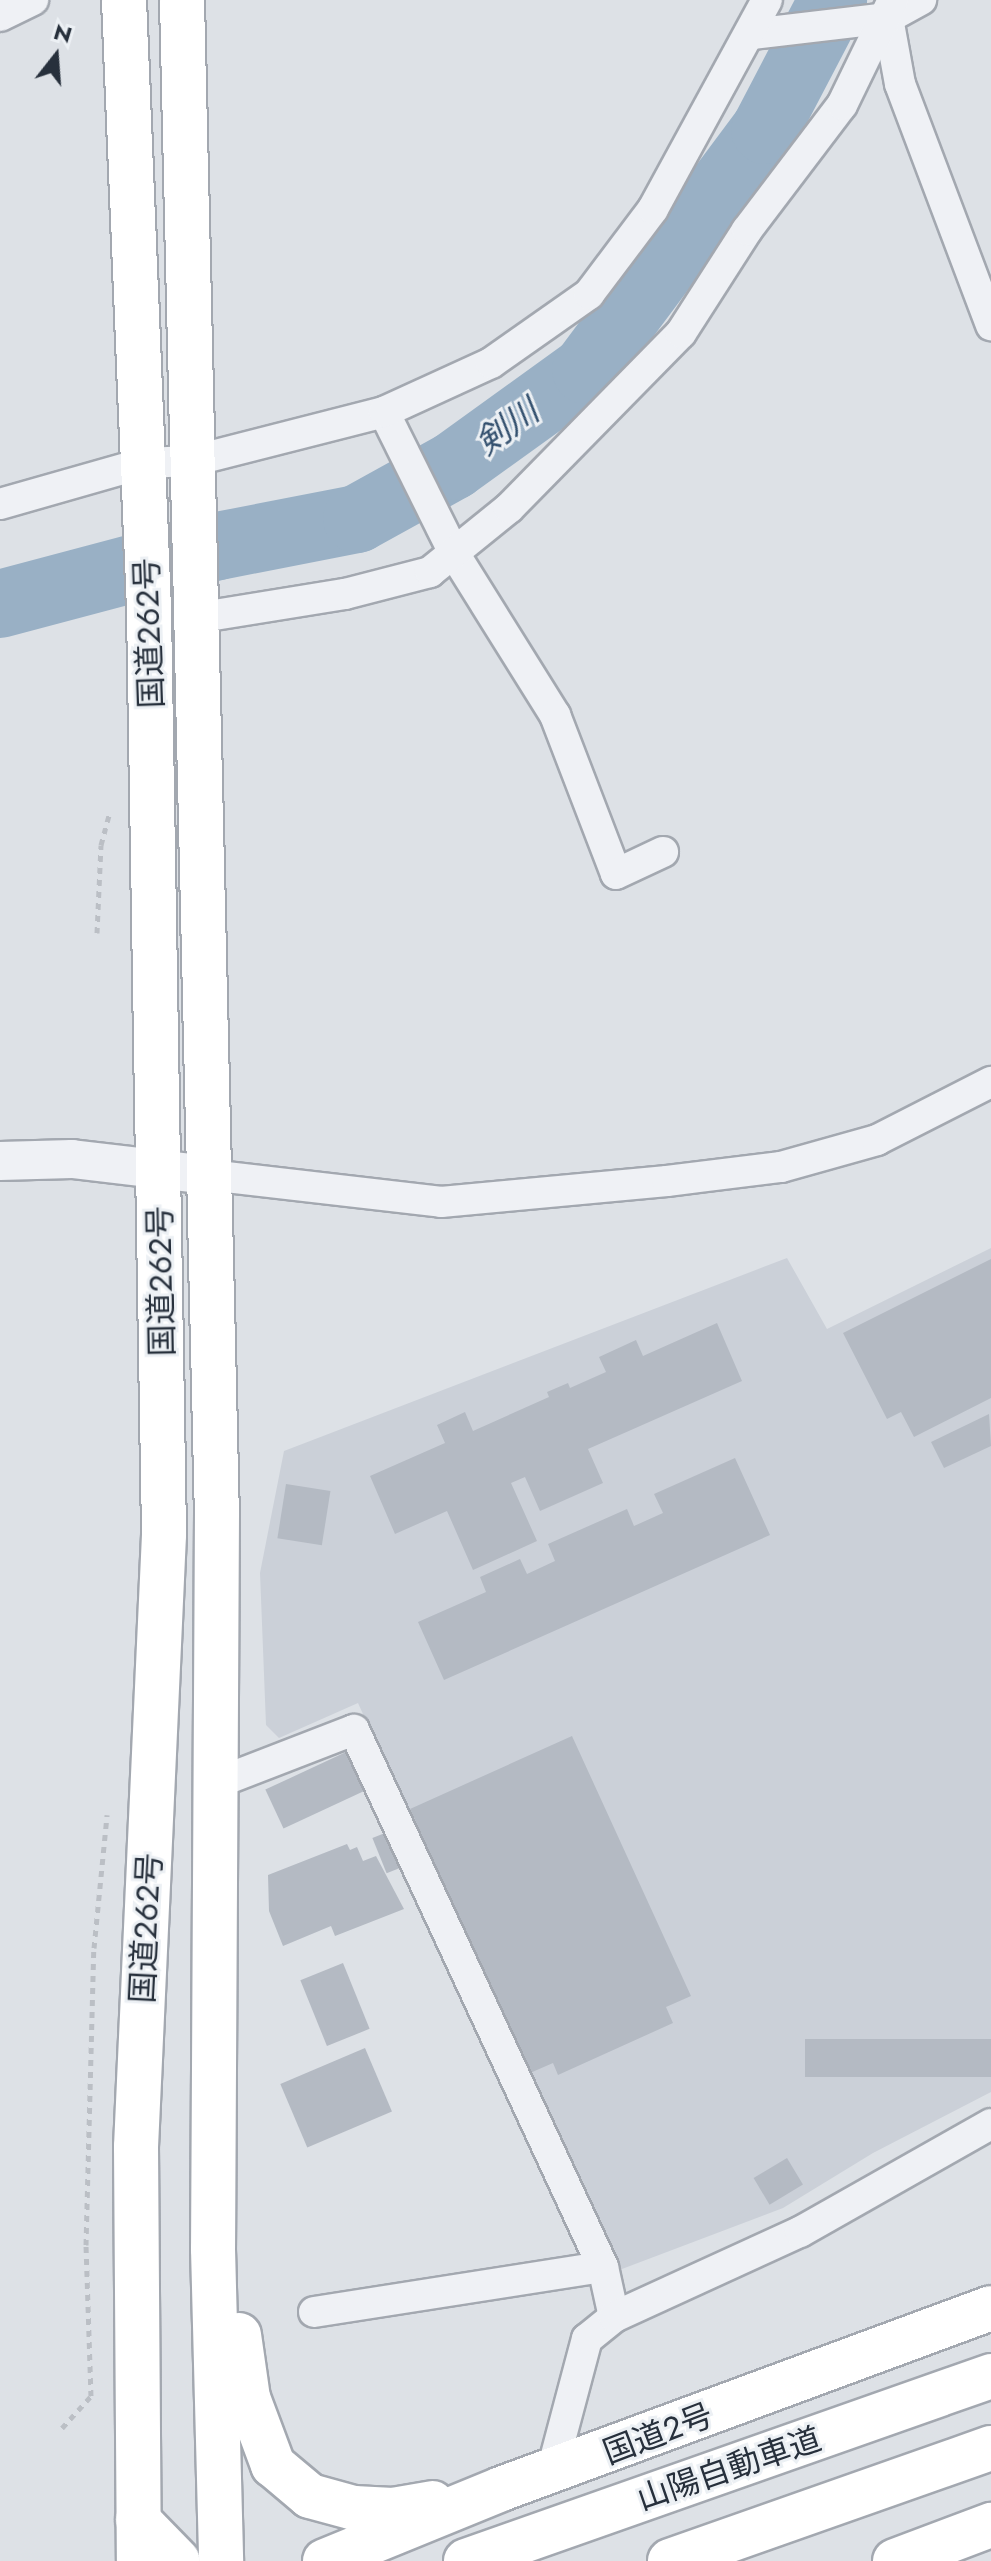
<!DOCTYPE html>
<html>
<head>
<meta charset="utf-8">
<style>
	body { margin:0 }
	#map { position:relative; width:991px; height:2561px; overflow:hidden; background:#dde1e6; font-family:Jost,"Noto Sans JP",sans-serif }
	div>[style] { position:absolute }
	.built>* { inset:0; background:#cbd0d8 }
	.river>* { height:68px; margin:-34px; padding:0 34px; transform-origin:34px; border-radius:34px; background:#99b0c5 }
	.building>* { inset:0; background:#b4bac3; transform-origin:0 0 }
	.path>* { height:5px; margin-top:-2.5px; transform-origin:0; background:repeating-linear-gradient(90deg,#bbbfc5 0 6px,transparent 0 12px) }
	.roads { filter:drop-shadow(2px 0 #a3a8b0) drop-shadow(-2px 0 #a3a8b0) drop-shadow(0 2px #a3a8b0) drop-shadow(0 -2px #a3a8b0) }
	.minor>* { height:30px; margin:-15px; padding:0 15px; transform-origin:15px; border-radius:15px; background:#eff1f5 }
	.tertiary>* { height:38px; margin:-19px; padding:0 19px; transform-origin:19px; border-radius:19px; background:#eff1f5 }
	.trunk>* { height:44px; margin:-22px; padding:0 22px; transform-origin:22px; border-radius:22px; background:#fff }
	.motorway>* { height:44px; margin:-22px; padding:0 22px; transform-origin:22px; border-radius:22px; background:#fff }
	span { translate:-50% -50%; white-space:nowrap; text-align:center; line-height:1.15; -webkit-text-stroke:6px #ecf0f4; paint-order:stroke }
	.street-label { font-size:32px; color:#27303c }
	.water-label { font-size:34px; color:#33506e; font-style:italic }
	.north { position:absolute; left:16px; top:16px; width:80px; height:80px; -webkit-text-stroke:6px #ecf0f4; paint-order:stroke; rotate:17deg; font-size:22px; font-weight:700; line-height:32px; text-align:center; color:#27303c }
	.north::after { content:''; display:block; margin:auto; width:28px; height:36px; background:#27303c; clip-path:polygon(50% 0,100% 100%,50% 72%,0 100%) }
</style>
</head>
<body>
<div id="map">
	<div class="built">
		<div style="clip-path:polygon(991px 1248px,991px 2092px,873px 2153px,783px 2208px,614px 2272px,358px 1703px,279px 1738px,266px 1725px,260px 1573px,284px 1451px,787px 1258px,827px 1329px)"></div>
	</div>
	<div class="river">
		<div style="left:0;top:604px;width:226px;rotate:-14.9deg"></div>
		<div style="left:218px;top:546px;width:142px;rotate:-11deg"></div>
		<div style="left:357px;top:519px;width:110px;rotate:-28.9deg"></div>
		<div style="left:453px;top:466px;width:164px;rotate:-35.8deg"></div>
		<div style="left:586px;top:370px;width:299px;rotate:-53.3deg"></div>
		<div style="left:765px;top:130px;width:147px;rotate:-62.4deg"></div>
	</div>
	<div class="building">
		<div style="clip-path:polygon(991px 1259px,991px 1398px,914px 1437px,901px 1412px,887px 1419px,843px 1333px)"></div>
		<div style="clip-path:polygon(717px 1323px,742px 1381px,588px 1449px,603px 1483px,540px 1511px,525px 1477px,511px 1483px,537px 1541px,473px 1570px,447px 1511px,395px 1534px,370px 1476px,445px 1443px,437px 1425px,465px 1412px,473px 1431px,549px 1397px,547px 1392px,568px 1383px,570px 1388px,606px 1372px,599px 1357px,636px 1340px,643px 1356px)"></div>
		<div style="clip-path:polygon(989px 1414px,991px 1446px,944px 1468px,931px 1442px)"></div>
		<div style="clip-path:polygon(735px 1458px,770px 1535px,444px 1680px,418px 1622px,486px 1592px,480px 1577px,520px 1559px,527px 1574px,555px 1561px,548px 1544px,627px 1509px,634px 1526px,663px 1513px,654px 1494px)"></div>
		<div style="left:286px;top:1484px;width:45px;height:55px;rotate:9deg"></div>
		<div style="clip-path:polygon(572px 1736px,691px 1996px,666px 2007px,673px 2023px,558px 2075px,553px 2063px,530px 2073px,410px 1809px)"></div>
		<div style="left:346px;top:1752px;width:43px;height:89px;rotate:65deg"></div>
		<div style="left:390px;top:1831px;width:38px;height:19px;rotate:68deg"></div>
		<div style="clip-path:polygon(347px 1844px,350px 1850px,357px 1847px,363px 1861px,376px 1856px,404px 1909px,335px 1936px,331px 1926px,283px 1946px,269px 1911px,268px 1875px)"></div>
		<div style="left:343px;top:1963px;width:71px;height:46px;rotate:68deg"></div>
		<div style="left:991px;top:2039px;width:38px;height:186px;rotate:90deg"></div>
		<div style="left:365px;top:2048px;width:69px;height:92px;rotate:67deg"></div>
		<div style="left:787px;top:2158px;width:31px;height:39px;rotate:59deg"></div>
	</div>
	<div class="path">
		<div style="left:97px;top:933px;width:88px;rotate:-87.4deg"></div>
		<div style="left:101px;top:845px;width:31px;rotate:-75deg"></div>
		<div style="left:62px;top:2428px;width:43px;rotate:-47.8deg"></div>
		<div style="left:91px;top:2396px;width:151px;rotate:-91.9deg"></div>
		<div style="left:86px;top:2245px;width:297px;rotate:-88.5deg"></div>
		<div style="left:94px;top:1948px;width:134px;rotate:-84.4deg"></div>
	</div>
	<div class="roads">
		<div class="minor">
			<div style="left:0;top:16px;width:37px;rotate:-26deg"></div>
			<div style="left:888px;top:18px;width:67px;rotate:79.7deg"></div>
			<div style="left:900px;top:84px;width:258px;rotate:69.3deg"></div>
			<div style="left:752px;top:34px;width:137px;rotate:-6.7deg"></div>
			<div style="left:888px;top:18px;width:38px;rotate:-29deg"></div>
			<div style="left:384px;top:412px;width:160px;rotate:63.6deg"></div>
			<div style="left:455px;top:555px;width:189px;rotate:58deg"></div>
			<div style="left:555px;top:715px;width:170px;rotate:69deg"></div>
			<div style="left:616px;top:874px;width:52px;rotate:-25.1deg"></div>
			<div style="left:0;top:504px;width:150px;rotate:-15.9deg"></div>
			<div style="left:144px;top:463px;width:48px;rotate:-2.4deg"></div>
			<div style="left:192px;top:461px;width:198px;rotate:-14.3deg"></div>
			<div style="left:384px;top:412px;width:118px;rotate:-24.6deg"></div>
			<div style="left:491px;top:363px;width:120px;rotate:-35.1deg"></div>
			<div style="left:589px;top:294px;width:106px;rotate:-53deg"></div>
			<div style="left:653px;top:209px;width:238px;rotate:-61.4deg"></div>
			<div style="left:196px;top:618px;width:151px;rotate:-9.2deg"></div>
			<div style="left:345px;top:594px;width:88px;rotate:-14.5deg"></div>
			<div style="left:430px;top:572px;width:102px;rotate:-39deg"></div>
			<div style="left:509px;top:508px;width:245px;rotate:-45.5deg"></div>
			<div style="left:681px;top:333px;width:122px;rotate:-57.3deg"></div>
			<div style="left:747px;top:230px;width:157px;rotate:-52.8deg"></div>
			<div style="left:842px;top:105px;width:117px;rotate:-64.1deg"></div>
			<div style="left:209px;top:1175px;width:234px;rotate:6.6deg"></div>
			<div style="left:441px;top:1202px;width:227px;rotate:-5.3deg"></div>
			<div style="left:667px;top:1181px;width:115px;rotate:-7deg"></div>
			<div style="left:781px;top:1167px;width:100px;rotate:-15.7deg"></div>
			<div style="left:877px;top:1140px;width:128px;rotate:-27deg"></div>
			<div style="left:214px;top:1784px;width:150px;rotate:-21.1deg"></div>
			<div style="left:354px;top:1730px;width:592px;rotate:65.12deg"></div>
			<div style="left:603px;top:2267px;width:51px;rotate:77.6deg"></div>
			<div style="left:314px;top:2312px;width:292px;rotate:-8.9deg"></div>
			<div style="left:551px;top:2474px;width:140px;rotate:-75.1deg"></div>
			<div style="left:587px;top:2339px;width:35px;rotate:-39deg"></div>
			<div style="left:614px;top:2317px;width:205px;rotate:-24.6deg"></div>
			<div style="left:800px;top:2232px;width:219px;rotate:-29.5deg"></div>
		</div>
		<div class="tertiary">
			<div style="left:0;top:1161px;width:72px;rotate:-1.6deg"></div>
			<div style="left:72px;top:1159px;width:138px;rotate:6.7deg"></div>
		</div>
		<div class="trunk">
			<div style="left:124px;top:0;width:611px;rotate:87.65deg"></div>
			<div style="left:149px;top:610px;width:925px;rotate:89.07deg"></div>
			<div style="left:164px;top:1535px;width:613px;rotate:92.62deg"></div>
			<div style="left:136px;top:2147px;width:414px;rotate:89.6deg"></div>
			<div style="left:182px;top:0;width:1514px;rotate:88.68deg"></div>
			<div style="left:217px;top:1514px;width:735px;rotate:90.31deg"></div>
			<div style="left:213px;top:2249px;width:312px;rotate:88.5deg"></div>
			<div style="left:239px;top:2335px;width:64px;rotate:81.9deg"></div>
			<div style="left:248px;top:2398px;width:72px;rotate:69.5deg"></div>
			<div style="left:273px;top:2465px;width:48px;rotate:40deg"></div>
			<div style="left:310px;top:2496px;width:46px;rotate:15.3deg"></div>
			<div style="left:354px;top:2508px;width:39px;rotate:3deg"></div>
			<div style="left:393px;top:2510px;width:40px;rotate:-10deg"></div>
			<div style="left:138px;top:2520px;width:57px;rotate:45.7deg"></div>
			<div style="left:325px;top:2561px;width:190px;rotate:-22.2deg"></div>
			<div style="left:501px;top:2489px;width:522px;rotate:-20.27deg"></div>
			<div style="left:895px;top:2561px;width:103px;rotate:-20.6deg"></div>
		</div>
		<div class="motorway">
			<div style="left:466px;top:2561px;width:557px;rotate:-19.41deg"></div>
			<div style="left:670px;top:2561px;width:340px;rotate:-19.4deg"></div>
		</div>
	</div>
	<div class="street-label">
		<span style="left:149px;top:633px;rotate:-92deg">国道262号</span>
		<span style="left:161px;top:1281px;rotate:-91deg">国道262号</span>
		<span style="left:146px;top:1928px;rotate:-87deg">国道262号</span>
		<span style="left:658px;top:2434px;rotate:-21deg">国道2号</span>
		<span style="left:729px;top:2469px;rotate:-19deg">山陽自動車道</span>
	</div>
	<div class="water-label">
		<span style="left:507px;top:427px;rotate:-36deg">剣川</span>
	</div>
	<div class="north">N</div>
</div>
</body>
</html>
